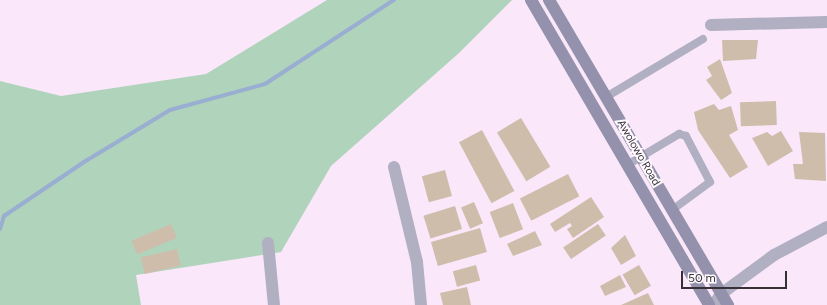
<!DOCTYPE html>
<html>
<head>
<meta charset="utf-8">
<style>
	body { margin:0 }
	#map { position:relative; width:827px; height:305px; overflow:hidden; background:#fae7f9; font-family:Figtree,sans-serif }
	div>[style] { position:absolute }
	.green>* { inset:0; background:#b0d3bb }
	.stream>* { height:4px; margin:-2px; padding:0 2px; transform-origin:2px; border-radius:2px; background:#9aaed2 }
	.building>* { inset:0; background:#cfbdac; transform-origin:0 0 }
	.lane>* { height:8px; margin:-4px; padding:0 4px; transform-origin:4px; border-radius:4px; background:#b1afc2 }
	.street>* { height:12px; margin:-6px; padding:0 6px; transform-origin:6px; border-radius:6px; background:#b1afc2 }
	.secondary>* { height:12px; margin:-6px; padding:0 6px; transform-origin:6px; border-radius:6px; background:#9391ab }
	span { translate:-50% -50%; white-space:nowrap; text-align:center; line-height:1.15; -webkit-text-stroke:4px #fefafe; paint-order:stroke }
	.street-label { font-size:11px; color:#373037 }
	.scale { position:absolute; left:681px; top:271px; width:106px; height:18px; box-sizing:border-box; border:2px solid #373037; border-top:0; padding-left:5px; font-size:12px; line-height:14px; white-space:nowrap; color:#373037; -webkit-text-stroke:3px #fefafe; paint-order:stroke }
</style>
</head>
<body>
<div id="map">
	<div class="green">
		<div style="clip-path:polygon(327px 0,512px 0,459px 53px,331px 166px,281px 252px,136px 275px,141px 305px,0 305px,0 81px,61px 96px,206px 74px)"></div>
	</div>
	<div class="stream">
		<div style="left:0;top:229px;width:14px;rotate:-73deg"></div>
		<div style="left:4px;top:216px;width:97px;rotate:-34deg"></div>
		<div style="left:84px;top:162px;width:100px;rotate:-31.2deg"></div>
		<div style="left:170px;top:110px;width:98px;rotate:-15.3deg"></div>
		<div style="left:265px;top:84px;width:154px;rotate:-33.1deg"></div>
	</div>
	<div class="building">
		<div style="clip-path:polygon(722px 40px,758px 40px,756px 59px,723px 61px)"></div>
		<div style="clip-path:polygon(720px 59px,732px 93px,721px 100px,706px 80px,712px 76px,707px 67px)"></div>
		<div style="left:776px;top:101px;width:24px;height:36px;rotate:88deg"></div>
		<div style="clip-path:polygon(714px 104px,719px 110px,731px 106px,738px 130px,729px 135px,748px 167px,730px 178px,698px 130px,694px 112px)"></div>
		<div style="left:521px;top:118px;width:57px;height:28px;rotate:59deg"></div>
		<div style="left:482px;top:130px;width:69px;height:26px;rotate:62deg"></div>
		<div style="clip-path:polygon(781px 131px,793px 151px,768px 166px,752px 138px,767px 132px,772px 136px)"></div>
		<div style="clip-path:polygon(799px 132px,825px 133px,826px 181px,795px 179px,793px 164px,803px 164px)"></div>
		<div style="left:445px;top:170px;width:27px;height:24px;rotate:75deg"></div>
		<div style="left:568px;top:174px;width:25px;height:54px;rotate:63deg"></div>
		<div style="clip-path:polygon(591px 197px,604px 217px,573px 238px,567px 229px,572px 226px,570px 223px,555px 232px,550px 224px)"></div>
		<div style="left:474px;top:202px;width:23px;height:14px;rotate:67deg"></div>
		<div style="left:513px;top:203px;width:28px;height:25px;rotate:69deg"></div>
		<div style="left:455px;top:206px;width:24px;height:33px;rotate:73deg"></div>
		<div style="left:171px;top:224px;width:15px;height:43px;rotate:67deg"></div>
		<div style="left:598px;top:224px;width:14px;height:42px;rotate:56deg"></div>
		<div style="left:480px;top:228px;width:25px;height:51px;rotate:74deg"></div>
		<div style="clip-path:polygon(535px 231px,542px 245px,513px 256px,507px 244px)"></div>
		<div style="clip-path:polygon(625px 235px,636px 256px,621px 265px,611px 248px)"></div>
		<div style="left:177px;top:249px;width:17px;height:37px;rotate:77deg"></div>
		<div style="left:476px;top:265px;width:16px;height:24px;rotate:75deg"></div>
		<div style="left:639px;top:265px;width:24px;height:19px;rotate:60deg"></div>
		<div style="clip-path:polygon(620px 275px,626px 287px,605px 296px,600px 286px)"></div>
		<div style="clip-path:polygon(467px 287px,471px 305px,443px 305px,440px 293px)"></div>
		<div style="clip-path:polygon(648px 293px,654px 305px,621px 305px)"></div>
	</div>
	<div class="lane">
		<div style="left:606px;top:97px;width:113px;rotate:-30.9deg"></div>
		<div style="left:627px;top:165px;width:61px;rotate:-30.8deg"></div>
		<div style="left:679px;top:134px;width:7px;rotate:16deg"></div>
		<div style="left:686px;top:136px;width:52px;rotate:62.4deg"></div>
		<div style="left:710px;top:182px;width:47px;rotate:143.6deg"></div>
	</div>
	<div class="street">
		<div style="left:711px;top:25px;width:116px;rotate:-1.5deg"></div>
		<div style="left:394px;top:167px;width:98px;rotate:76.4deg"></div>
		<div style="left:417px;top:262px;width:43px;rotate:84.7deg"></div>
		<div style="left:268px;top:243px;width:62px;rotate:84.5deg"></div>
		<div style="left:714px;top:305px;width:13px;rotate:-58deg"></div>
		<div style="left:721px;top:294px;width:66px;rotate:-36.3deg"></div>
		<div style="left:774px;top:255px;width:60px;rotate:-27.8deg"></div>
	</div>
	<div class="secondary">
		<div style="left:531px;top:0;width:353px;rotate:59.7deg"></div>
		<div style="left:549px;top:0;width:354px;rotate:59.6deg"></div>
	</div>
	<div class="street-label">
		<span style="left:638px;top:153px;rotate:60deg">Awolowo Road</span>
	</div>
	<div class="scale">50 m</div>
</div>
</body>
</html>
